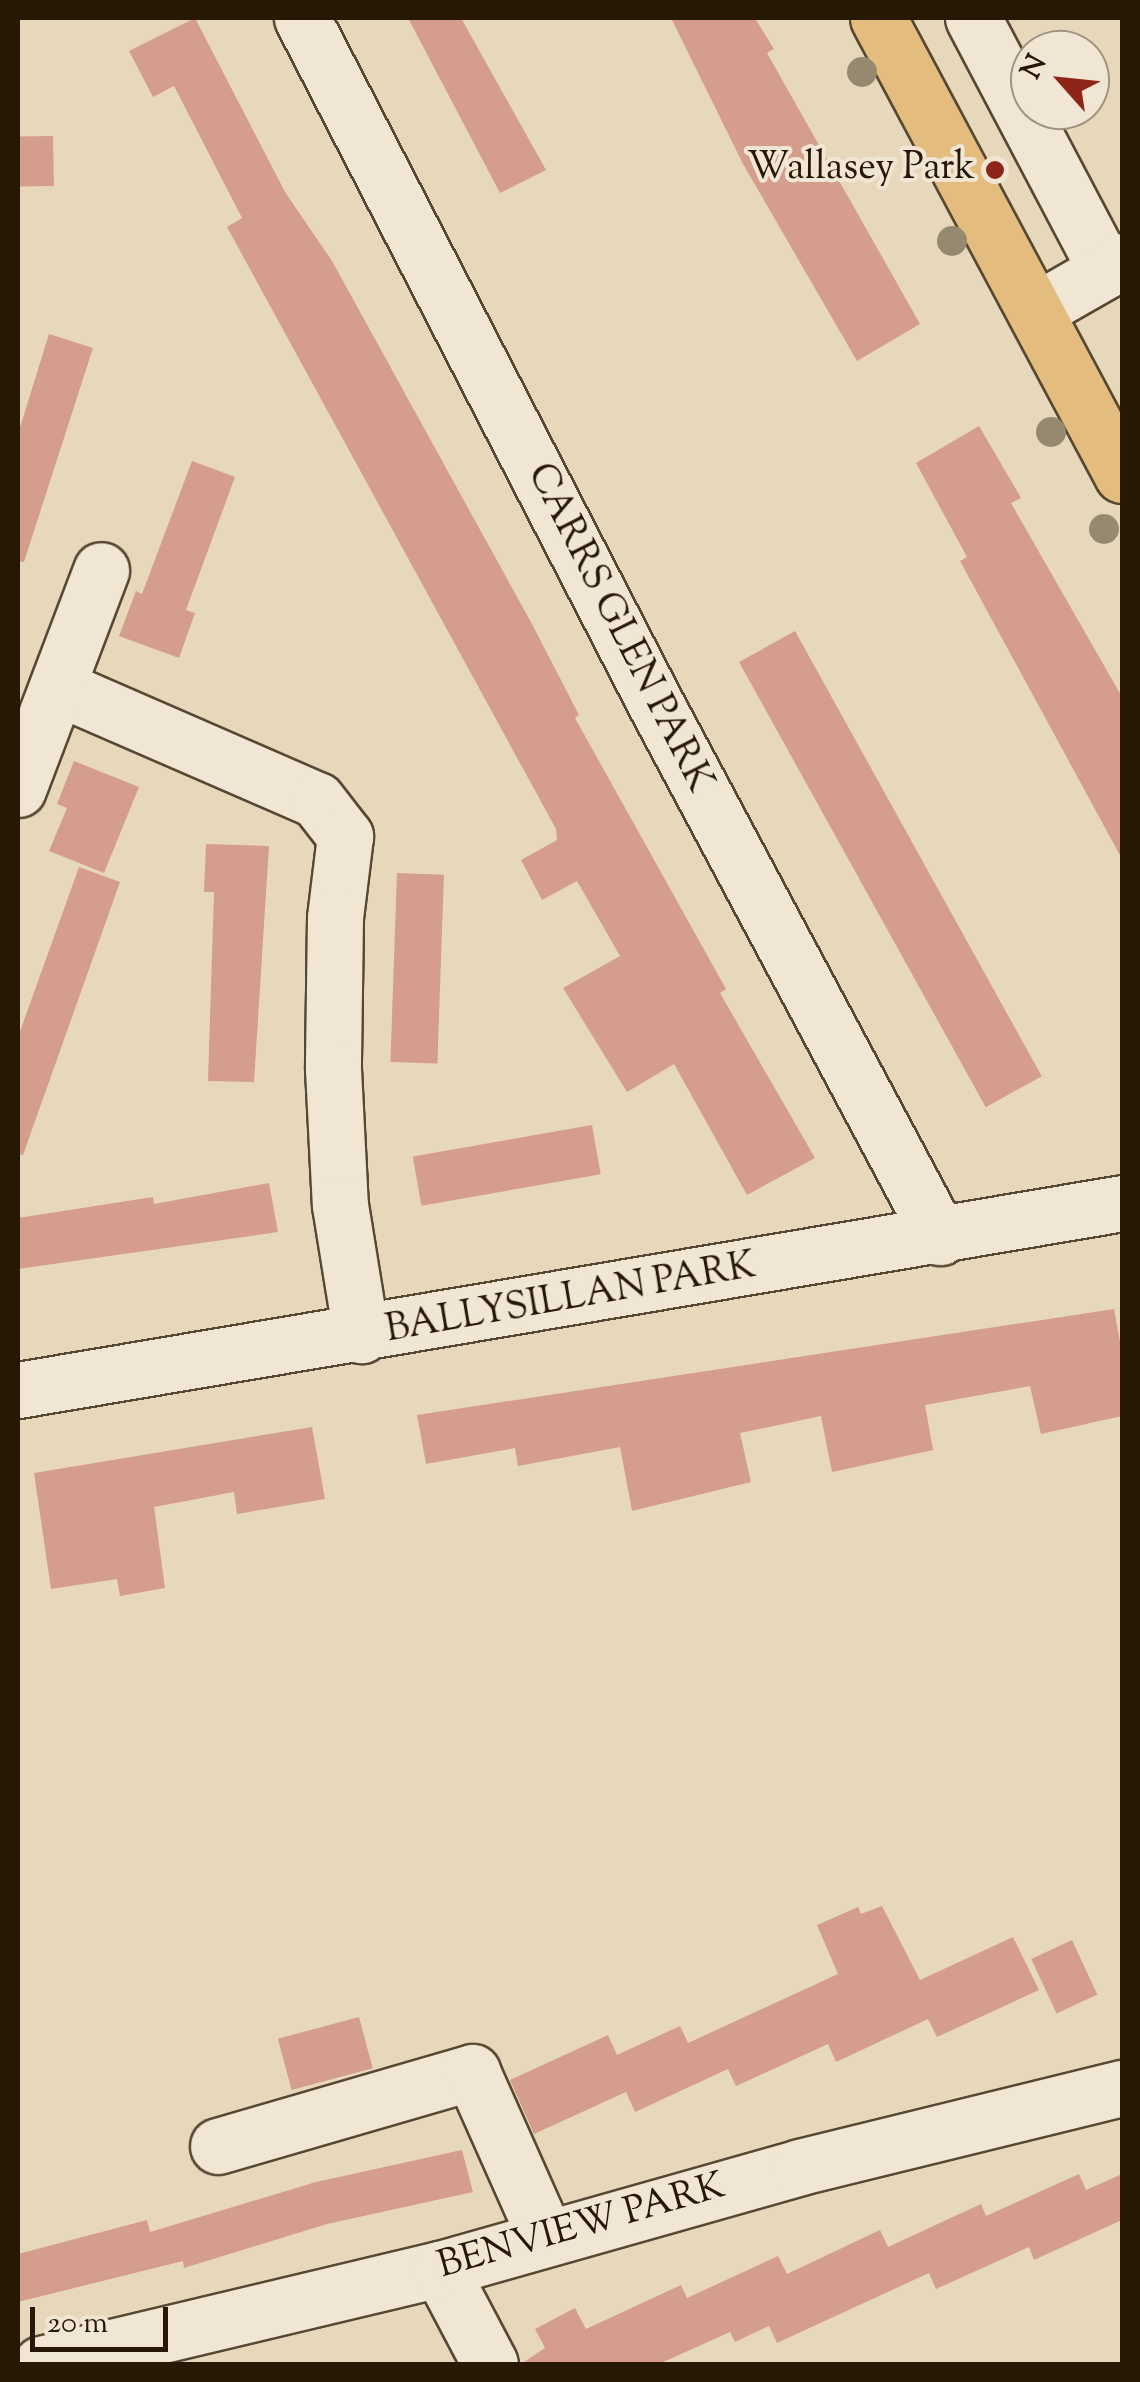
<!DOCTYPE html>
<html>
<head>
<meta charset="utf-8">
<style>
	body { margin:0 }
	#map { position:relative; width:1140px; height:2382px; overflow:hidden; background:#e8d8bb; font-family:"Sorts Mill Goudy",serif }
	div>[style] { position:absolute }
	.building>* { inset:0; background:#d59d8c; transform-origin:0 0 }
	.roads { filter:drop-shadow(2px 0 #574833) drop-shadow(-2px 0 #574833) drop-shadow(0 2px #574833) drop-shadow(0 -2px #574833) }
	.minor>* { height:55px; margin:-27.5px; padding:0 27.5px; transform-origin:27.5px; border-radius:27.5px; background:#f0e6d3 }
	.highway>* { height:55px; margin:-27.5px; padding:0 27.5px; transform-origin:27.5px; border-radius:27.5px; background:#e4bc7e }
	.trees>* { width:30px; height:30px; margin:-15px; border-radius:50%; background:#958a6f }
	.dots>* { width:28px; height:28px; translate:-50% -50%; box-sizing:border-box; border:5px solid #f0e6d3; border-radius:50% }
	span { translate:-50% -50%; white-space:nowrap; text-align:center; line-height:1.15; -webkit-text-stroke:8px #f0e6d3; paint-order:stroke }
	.poi-label { font-size:38px; color:#271806 }
	.right { translate:-100% -50%; text-align:right }
	.street-label { font-size:38px; color:#271806 }
	.frame { position:absolute; inset:0; border:20px solid #271806; pointer-events:none }
	.north { position:absolute; left:1010px; top:30px; width:100px; height:100px; box-sizing:border-box; background:#f0e6d3; border:2px solid #a09481; border-radius:50%; rotate:297deg; font-size:28px; font-weight:700; line-height:40px; text-align:center; color:#271806 }
	.north::after { content:''; display:block; margin:auto; width:35px; height:45px; background:#8f2418; clip-path:polygon(50% 0,100% 100%,50% 72%,0 100%) }
	.scale { position:absolute; left:30px; top:2307px; width:138px; height:45px; box-sizing:border-box; border:5px solid #271806; border-top:0; padding-left:12px; font-size:30px; line-height:35px; white-space:nowrap; color:#271806; -webkit-text-stroke:8px #f0e6d3; paint-order:stroke }
</style>
</head>
<body>
<div id="map">
	<div class="building">
		<div style="clip-path:polygon(195px 18px,285px 192px,332px 261px,532px 624px,579px 715px,575px 718px,726px 989px,720px 993px,815px 1158px,747px 1195px,674px 1064px,627px 1092px,563px 988px,620px 956px,577px 881px,542px 900px,521px 860px,557px 840px,556px 829px,227px 227px,242px 218px,174px 86px,153px 97px,129px 51px)"></div>
		<div style="clip-path:polygon(408px 18px,461px 18px,546px 170px,500px 193px)"></div>
		<div style="clip-path:polygon(671px 18px,755px 18px,774px 49px,767px 53px,920px 324px,857px 361px,743px 164px)"></div>
		<div style="left:53px;top:136px;width:50px;height:35px;rotate:89deg"></div>
		<div style="clip-path:polygon(49px 334px,93px 348px,24px 562px,18px 561px,18px 434px)"></div>
		<div style="clip-path:polygon(979px 426px,1021px 498px,1011px 503px,1122px 697px,1122px 859px,960px 561px,967px 557px,916px 463px)"></div>
		<div style="clip-path:polygon(192px 461px,235px 477px,186px 610px,195px 613px,179px 658px,119px 636px,136px 591px,142px 594px)"></div>
		<div style="left:795px;top:631px;width:509px;height:64px;rotate:61deg"></div>
		<div style="clip-path:polygon(74px 761px,139px 787px,104px 873px,49px 851px,67px 808px,57px 804px)"></div>
		<div style="clip-path:polygon(206px 844px,269px 846px,254px 1082px,208px 1081px,214px 892px,204px 892px)"></div>
		<div style="clip-path:polygon(79px 867px,120px 882px,23px 1155px,18px 1154px,18px 1037px)"></div>
		<div style="left:397px;top:873px;width:47px;height:189px;rotate:2deg"></div>
		<div style="left:592px;top:1125px;width:50px;height:182px;rotate:80deg"></div>
		<div style="clip-path:polygon(269px 1183px,278px 1232px,18px 1269px,18px 1218px,153px 1197px,154px 1204px)"></div>
		<div style="clip-path:polygon(1114px 1309px,1122px 1353px,1122px 1416px,1041px 1434px,1030px 1386px,925px 1405px,933px 1450px,832px 1472px,821px 1416px,740px 1433px,751px 1482px,632px 1511px,620px 1447px,518px 1466px,515px 1448px,426px 1464px,417px 1415px)"></div>
		<div style="clip-path:polygon(312px 1427px,325px 1499px,237px 1514px,234px 1492px,154px 1507px,165px 1588px,120px 1596px,117px 1579px,51px 1589px,34px 1473px)"></div>
		<div style="clip-path:polygon(882px 1906px,920px 1980px,1013px 1937px,1039px 1990px,937px 2037px,928px 2019px,836px 2062px,828px 2044px,736px 2086px,728px 2069px,635px 2112px,626px 2092px,534px 2134px,510px 2080px,608px 2035px,617px 2055px,680px 2026px,688px 2043px,838px 1974px,817px 1925px,858px 1907px,861px 1914px)"></div>
		<div style="left:1072px;top:1940px;width:60px;height:45px;rotate:65deg"></div>
		<div style="left:359px;top:2017px;width:53px;height:84px;rotate:75deg"></div>
		<div style="clip-path:polygon(462px 2150px,473px 2192px,327px 2224px,184px 2268px,183px 2261px,18px 2302px,18px 2254px,147px 2220px,150px 2232px,316px 2182px)"></div>
		<div style="clip-path:polygon(1079px 2174px,1086px 2190px,1122px 2174px,1122px 2220px,1034px 2260px,1029px 2247px,936px 2289px,929px 2273px,777px 2343px,769px 2326px,735px 2342px,730px 2332px,659px 2364px,521px 2364px,545px 2348px,535px 2329px,575px 2308px,586px 2329px,681px 2285px,687px 2298px,778px 2256px,787px 2274px,880px 2230px,888px 2247px,981px 2204px,986px 2216px)"></div>
	</div>
	<div class="roads">
		<div class="minor">
			<div style="left:302px;top:18px;width:766px;rotate:62.73deg"></div>
			<div style="left:653px;top:699px;width:610px;rotate:61.92deg"></div>
			<div style="left:973px;top:18px;width:285px;rotate:62.2deg"></div>
			<div style="left:1035px;top:311px;width:100px;rotate:-29.9deg"></div>
			<div style="left:57px;top:687px;width:283px;rotate:23.5deg"></div>
			<div style="left:317px;top:800px;width:46px;rotate:52.1deg"></div>
			<div style="left:345px;top:836px;width:83px;rotate:97deg"></div>
			<div style="left:335px;top:918px;width:151px;rotate:90.8deg"></div>
			<div style="left:333px;top:1069px;width:136px;rotate:87.1deg"></div>
			<div style="left:340px;top:1205px;width:132px;rotate:80.8deg"></div>
			<div style="left:18px;top:789px;width:234px;rotate:-69.2deg"></div>
			<div style="left:18px;top:1390px;width:1120px;rotate:-9.61deg"></div>
			<div style="left:218px;top:2146px;width:265px;rotate:-16.2deg"></div>
			<div style="left:472px;top:2072px;width:182px;rotate:66deg"></div>
			<div style="left:440px;top:2269px;width:107px;rotate:62.2deg"></div>
			<div style="left:41px;top:2364px;width:410px;rotate:-13.4deg"></div>
			<div style="left:440px;top:2269px;width:374px;rotate:-15.8deg"></div>
			<div style="left:800px;top:2167px;width:332px;rotate:-13.8deg"></div>
		</div>
		<div class="highway">
			<div style="left:878px;top:18px;width:518px;rotate:61.9deg"></div>
		</div>
	</div>
	<div class="trees">
		<div style="left:862px;top:72px"></div>
		<div style="left:952px;top:241px"></div>
		<div style="left:1051px;top:432px"></div>
		<div style="left:1104px;top:529px"></div>
	</div>
	<div class="dots">
		<div style="left:995px;top:170px;background:#8f2418"></div>
	</div>
	<div class="poi-label">
		<span class="right" style="left:975px;top:170px">Wallasey Park</span>
	</div>
	<div class="street-label">
		<span style="left:618px;top:629px;rotate:63deg">CARRS GLEN PARK</span>
		<span style="left:571px;top:1300px;rotate:-10deg">BALLYSILLAN PARK</span>
		<span style="left:582px;top:2228px;rotate:-16deg">BENVIEW PARK</span>
	</div>
	<div class="frame"></div>
	<div class="north">N</div>
	<div class="scale">20 m</div>
</div>
</body>
</html>
